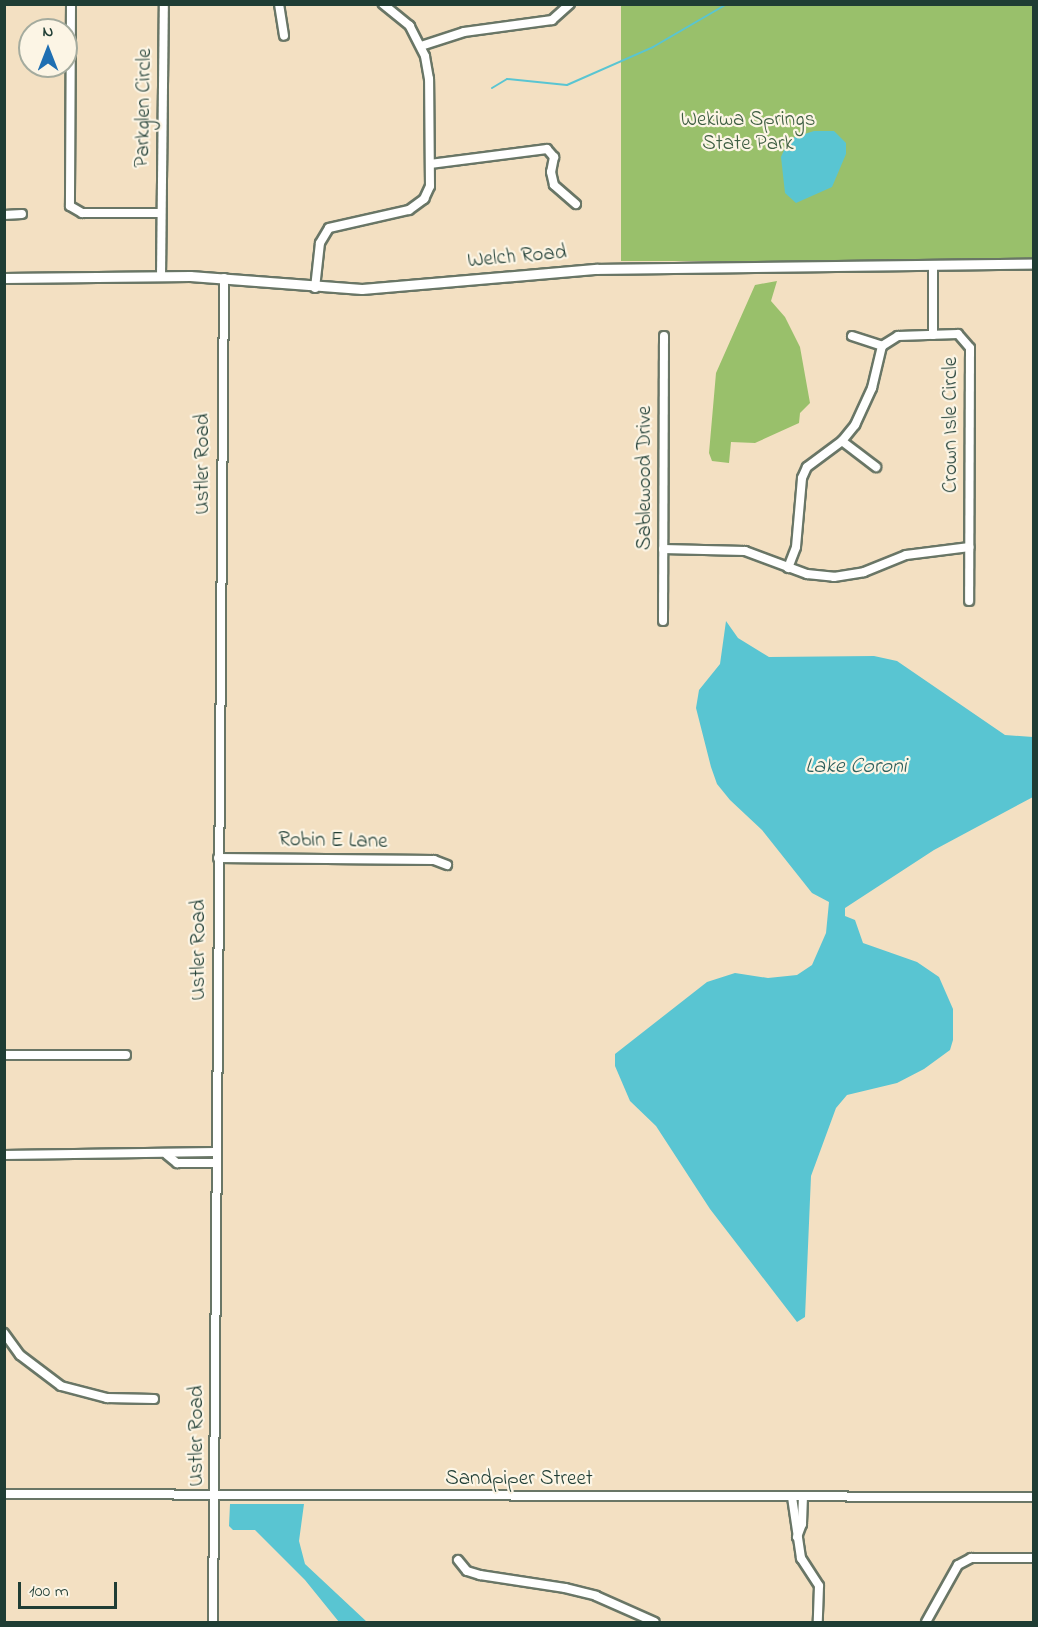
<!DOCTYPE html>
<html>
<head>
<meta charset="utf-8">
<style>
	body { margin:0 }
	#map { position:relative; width:1038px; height:1627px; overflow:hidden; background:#f3e0c2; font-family:"Indie Flower",sans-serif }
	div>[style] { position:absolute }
	.green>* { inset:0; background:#99c06b; transform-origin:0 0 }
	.water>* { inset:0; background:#59c5d2 }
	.stream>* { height:2px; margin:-1px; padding:0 1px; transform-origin:1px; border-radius:1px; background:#59c5d2 }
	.roads { filter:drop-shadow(2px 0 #697666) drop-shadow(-2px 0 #697666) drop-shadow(0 2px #697666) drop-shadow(0 -2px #697666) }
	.minor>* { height:8px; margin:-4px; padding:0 4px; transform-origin:4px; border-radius:4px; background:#fff }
	.major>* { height:9px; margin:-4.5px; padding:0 4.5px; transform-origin:4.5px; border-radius:4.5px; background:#fff }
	span { translate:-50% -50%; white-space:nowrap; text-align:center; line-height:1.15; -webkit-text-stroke:4.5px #fcf5e5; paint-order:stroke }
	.street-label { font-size:21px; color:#1f3d34 }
	.park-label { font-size:21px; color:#3e5e42 }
	.water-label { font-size:22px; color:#2e5f5c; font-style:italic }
	.frame { position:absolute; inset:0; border:6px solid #1f3d34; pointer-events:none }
	.north { position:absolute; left:18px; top:18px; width:60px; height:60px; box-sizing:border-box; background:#fcf5e5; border:2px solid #a4ab9e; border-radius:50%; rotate:0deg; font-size:16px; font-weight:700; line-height:24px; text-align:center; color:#1f3d34 }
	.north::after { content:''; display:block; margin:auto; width:21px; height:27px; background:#1f6fb2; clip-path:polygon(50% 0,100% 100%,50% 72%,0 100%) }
	.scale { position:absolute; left:18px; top:1582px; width:99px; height:27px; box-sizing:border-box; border:3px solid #1f3d34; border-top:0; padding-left:8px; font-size:18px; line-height:21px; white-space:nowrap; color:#1f3d34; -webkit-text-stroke:4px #fcf5e5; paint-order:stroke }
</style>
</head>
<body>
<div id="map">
	<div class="green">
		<div style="left:621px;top:5px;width:412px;height:256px"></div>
		<div style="clip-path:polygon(777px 281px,771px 301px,785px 317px,800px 347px,810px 403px,800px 413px,799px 423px,755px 443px,731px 442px,729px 463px,712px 461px,709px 453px,716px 373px,755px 285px)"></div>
	</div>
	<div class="water">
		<div style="clip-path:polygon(814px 131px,834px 131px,846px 143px,846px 154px,832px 187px,796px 203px,785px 193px,781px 157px,789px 139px)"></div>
		<div style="clip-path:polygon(726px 621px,738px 638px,769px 657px,874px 656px,897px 661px,1005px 735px,1033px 737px,1033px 797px,934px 850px,845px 908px,845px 916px,855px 920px,863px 943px,917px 962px,939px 977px,953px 1009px,953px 1040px,950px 1050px,924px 1069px,897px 1083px,847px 1095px,836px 1108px,811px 1176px,805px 1317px,797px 1322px,710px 1209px,656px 1126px,630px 1101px,615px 1066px,615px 1054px,707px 982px,735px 973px,768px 978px,797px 975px,812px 965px,826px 933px,829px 902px,812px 893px,762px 830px,730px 800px,717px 784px,711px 767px,696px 708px,699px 690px,720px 664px)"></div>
		<div style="clip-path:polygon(230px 1504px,304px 1504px,299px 1541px,305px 1564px,367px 1622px,339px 1622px,305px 1580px,255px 1530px,233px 1530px,229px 1526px)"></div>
	</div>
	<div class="stream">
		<div style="left:492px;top:88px;width:17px;rotate:-31deg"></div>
		<div style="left:507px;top:79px;width:60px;rotate:5.7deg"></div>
		<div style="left:567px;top:85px;width:94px;rotate:-23.8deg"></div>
		<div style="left:653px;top:47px;width:86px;rotate:-30.2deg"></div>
	</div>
	<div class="roads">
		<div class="minor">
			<div style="left:71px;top:4px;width:202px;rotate:90.3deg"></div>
			<div style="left:70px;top:206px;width:14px;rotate:30deg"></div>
			<div style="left:82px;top:213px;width:79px"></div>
			<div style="left:279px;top:4px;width:32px;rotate:81deg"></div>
			<div style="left:421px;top:46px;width:45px;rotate:-18deg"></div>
			<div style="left:464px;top:32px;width:89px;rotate:-7.8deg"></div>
			<div style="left:552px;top:20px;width:24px;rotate:-42deg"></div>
			<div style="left:430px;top:164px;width:118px;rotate:-7.3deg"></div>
			<div style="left:547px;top:149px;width:11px;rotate:49deg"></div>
			<div style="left:554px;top:157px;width:15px;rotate:101deg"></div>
			<div style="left:551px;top:172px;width:13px;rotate:77deg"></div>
			<div style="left:554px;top:185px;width:29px;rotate:41deg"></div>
			<div style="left:4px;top:215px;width:18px;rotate:-3deg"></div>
			<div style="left:161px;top:277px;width:273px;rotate:-89.4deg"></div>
			<div style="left:315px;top:288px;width:45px;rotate:-83.7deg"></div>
			<div style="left:320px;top:243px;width:17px;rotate:-59deg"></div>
			<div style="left:329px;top:228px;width:82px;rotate:-12.7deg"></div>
			<div style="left:409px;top:210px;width:19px;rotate:-36deg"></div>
			<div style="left:424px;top:199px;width:14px;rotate:-65deg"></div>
			<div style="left:430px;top:186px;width:107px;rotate:-90.5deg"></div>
			<div style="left:429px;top:79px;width:23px;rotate:-100deg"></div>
			<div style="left:425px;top:56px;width:34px;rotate:-117deg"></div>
			<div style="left:410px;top:26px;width:35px;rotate:-141deg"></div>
			<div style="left:933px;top:335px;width:70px;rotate:-90deg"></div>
			<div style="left:852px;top:336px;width:32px;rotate:18deg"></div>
			<div style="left:842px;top:441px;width:43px;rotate:37.4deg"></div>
			<div style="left:663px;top:549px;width:82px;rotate:1.4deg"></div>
			<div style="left:745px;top:551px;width:66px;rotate:20.4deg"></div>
			<div style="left:807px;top:574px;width:27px;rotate:6deg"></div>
			<div style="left:834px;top:577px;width:30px;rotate:-9deg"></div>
			<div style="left:864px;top:572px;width:45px;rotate:-22deg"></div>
			<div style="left:906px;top:555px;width:64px;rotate:-7.2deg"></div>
			<div style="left:788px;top:568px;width:22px;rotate:-69deg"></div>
			<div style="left:796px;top:547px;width:69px;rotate:-85deg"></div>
			<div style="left:802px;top:478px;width:12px;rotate:-66deg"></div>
			<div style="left:807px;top:467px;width:44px;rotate:-36.6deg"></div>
			<div style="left:842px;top:441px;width:21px;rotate:-51deg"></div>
			<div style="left:855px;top:425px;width:41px;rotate:-65.3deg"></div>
			<div style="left:872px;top:388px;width:43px;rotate:-76.6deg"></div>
			<div style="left:882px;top:346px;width:19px;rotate:-32deg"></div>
			<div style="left:898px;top:336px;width:60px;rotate:-1.9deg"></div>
			<div style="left:958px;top:334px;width:18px;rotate:49deg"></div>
			<div style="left:970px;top:348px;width:253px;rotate:90.2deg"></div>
			<div style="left:663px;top:621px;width:285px;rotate:-89.8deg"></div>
			<div style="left:218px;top:858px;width:216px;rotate:0.5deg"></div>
			<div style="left:434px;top:860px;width:14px;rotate:21deg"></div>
			<div style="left:4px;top:1055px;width:122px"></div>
			<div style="left:4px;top:1155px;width:211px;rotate:-0.8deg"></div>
			<div style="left:167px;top:1155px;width:13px;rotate:39deg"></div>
			<div style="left:177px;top:1163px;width:38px"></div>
			<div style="left:4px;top:1333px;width:27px;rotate:54deg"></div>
			<div style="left:20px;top:1355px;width:51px;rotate:37.1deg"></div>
			<div style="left:61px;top:1386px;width:48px;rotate:14.6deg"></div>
			<div style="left:107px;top:1398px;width:47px;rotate:1.2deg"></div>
			<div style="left:4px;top:1494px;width:1030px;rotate:0.17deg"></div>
			<div style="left:792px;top:1497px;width:62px;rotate:81.6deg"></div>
			<div style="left:801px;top:1558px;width:33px;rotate:57deg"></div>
			<div style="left:819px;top:1586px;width:36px;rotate:92deg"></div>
			<div style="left:797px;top:1537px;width:14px;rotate:-69deg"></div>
			<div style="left:802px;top:1524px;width:27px;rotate:-88deg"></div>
			<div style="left:458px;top:1560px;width:14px;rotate:51deg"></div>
			<div style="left:467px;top:1571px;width:14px;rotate:17deg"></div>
			<div style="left:480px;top:1575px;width:86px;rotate:8.7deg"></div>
			<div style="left:565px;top:1588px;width:32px;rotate:14deg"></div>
			<div style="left:596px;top:1596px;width:64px;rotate:23.8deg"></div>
			<div style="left:213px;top:1622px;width:1344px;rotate:-89.53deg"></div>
			<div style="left:926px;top:1622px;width:65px;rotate:-60.7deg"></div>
			<div style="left:958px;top:1565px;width:15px;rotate:-28deg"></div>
			<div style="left:971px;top:1558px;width:63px"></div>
		</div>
		<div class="major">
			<div style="left:4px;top:278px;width:186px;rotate:-0.6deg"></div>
			<div style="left:190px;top:276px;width:172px;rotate:4.3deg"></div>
			<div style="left:362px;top:289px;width:236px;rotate:-4.9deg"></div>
			<div style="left:597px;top:269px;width:437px;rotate:-0.7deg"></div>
		</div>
	</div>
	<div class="street-label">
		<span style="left:144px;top:108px;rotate:-89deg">Parkglen Circle</span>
		<span style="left:517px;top:257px;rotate:-5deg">Welch Road</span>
		<span style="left:951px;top:425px;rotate:-90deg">Crown Isle Circle</span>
		<span style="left:203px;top:464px;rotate:-90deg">Ustler Road</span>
		<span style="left:645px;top:478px;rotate:-90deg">Sablewood Drive</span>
		<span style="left:333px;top:841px;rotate:1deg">Robin E Lane</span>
		<span style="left:199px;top:950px;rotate:-90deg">Ustler Road</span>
		<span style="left:197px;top:1436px;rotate:-90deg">Ustler Road</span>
		<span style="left:519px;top:1479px">Sandpiper Street</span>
	</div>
	<div class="park-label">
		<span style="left:748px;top:132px">Wekiwa Springs<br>State Park</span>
	</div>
	<div class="water-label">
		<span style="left:856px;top:768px">Lake Coroni</span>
	</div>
	<div class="frame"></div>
	<div class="north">N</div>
	<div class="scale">100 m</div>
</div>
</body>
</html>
